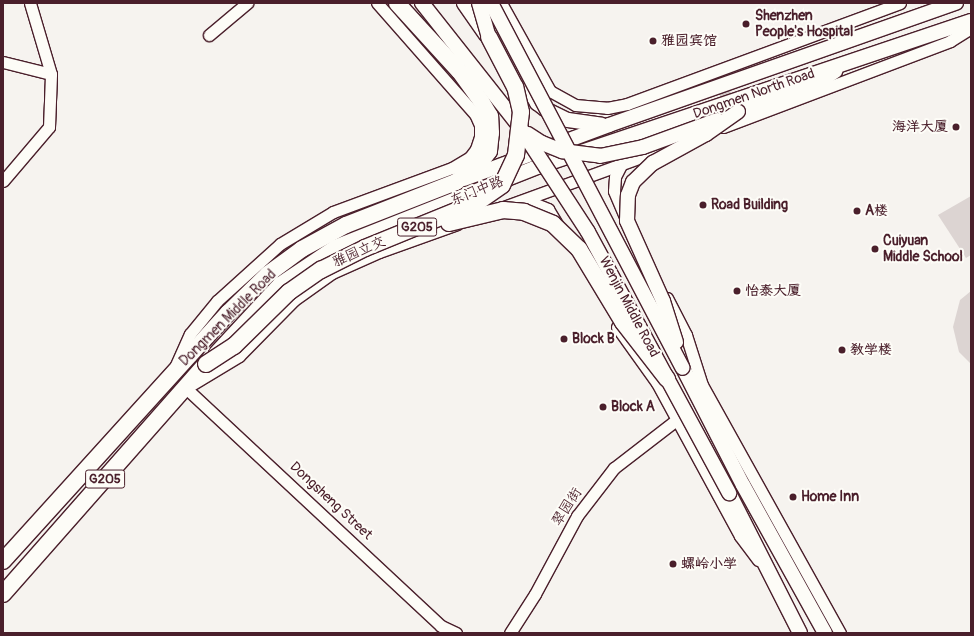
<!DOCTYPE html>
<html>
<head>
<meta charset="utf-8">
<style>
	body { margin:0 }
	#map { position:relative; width:974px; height:636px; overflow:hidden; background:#f6f3ef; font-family:Pangolin,"LXGW WenKai TC",sans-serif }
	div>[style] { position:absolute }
	.green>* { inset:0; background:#dcd4d2 }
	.minor-tunnel>* { height:11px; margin-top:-5.5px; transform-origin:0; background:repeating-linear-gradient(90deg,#d4c9c8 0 11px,transparent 0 16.5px) }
	.roads { filter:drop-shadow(1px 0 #4a1f2b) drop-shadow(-1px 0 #4a1f2b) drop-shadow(0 1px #4a1f2b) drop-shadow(0 -1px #4a1f2b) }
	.minor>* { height:11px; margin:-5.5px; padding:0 5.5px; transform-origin:5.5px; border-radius:5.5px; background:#fdfcf7 }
	.major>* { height:14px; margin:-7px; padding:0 7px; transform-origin:7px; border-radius:7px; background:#fdfcf7 }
	.highway>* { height:16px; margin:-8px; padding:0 8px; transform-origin:8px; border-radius:8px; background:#fdfcf7 }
	.bridges { filter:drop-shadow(1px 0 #4a1f2b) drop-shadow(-1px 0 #4a1f2b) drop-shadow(0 1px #4a1f2b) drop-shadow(0 -1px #4a1f2b) }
	.major-bridge>* { height:14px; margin:-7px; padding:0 7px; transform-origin:7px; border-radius:7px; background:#fdfcf7 }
	.highway-bridge>* { height:16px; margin:-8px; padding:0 8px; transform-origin:8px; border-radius:8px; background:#fdfcf7 }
	.dots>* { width:11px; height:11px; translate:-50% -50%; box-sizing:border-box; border:2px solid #fdfcf7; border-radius:50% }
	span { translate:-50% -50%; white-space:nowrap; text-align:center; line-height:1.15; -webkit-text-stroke:4px #fdfcf7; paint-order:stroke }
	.shield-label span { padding:1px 3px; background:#fdfcf7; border:1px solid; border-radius:3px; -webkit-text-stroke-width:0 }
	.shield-label { font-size:13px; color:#4a1f2b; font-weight:700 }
	.poi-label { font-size:14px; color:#4a1f2b; font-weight:700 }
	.left { translate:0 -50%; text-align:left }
	.right { translate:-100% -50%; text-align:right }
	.street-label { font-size:14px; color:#4a1f2b }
	.frame { position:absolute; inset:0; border:4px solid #4a1f2b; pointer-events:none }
</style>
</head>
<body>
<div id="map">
	<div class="green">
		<div style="clip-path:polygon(971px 196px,971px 255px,966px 258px,938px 215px)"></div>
		<div style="clip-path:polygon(971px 291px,971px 364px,959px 352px,953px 327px,960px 300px)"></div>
	</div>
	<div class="minor-tunnel">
		<div style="left:718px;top:74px;width:39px;rotate:69deg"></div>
	</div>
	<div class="roads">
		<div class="minor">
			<div style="left:501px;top:3px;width:101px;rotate:60.9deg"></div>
			<div style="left:550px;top:91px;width:29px;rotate:29deg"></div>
			<div style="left:575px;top:105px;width:32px;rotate:5deg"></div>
			<div style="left:607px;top:108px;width:20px;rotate:-11deg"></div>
			<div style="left:627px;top:104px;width:291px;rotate:-20.3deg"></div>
			<div style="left:209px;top:35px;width:50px;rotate:-40.1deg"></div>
			<div style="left:3px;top:62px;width:49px;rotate:14deg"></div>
			<div style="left:723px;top:127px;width:243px;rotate:-20.7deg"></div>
			<div style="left:950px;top:41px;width:25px;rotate:-32deg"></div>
			<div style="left:621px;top:165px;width:13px;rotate:117deg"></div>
			<div style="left:615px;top:177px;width:14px;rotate:94deg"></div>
			<div style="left:614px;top:191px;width:33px;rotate:67deg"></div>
			<div style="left:3px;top:181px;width:71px;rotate:-49.6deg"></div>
			<div style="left:49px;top:127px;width:53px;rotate:-87.8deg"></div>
			<div style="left:51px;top:74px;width:74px;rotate:-106.5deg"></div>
			<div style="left:526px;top:200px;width:24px;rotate:22deg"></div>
			<div style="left:548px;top:209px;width:21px;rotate:59deg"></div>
			<div style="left:501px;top:208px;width:187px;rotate:-20deg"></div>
			<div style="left:667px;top:298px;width:42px;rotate:62.8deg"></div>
			<div style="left:686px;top:335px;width:52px;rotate:72.3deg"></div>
			<div style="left:702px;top:385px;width:284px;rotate:60.9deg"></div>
			<div style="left:617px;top:327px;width:69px;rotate:54.5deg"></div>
			<div style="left:657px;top:383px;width:174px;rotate:61.5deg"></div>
			<div style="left:740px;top:536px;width:30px;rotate:53deg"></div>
			<div style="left:176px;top:365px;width:34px;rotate:-66deg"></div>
			<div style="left:190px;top:334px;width:43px;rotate:-50.7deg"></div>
			<div style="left:217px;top:301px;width:85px;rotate:-42.1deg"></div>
			<div style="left:280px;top:244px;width:62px;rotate:-31.1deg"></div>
			<div style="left:333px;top:212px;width:127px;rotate:-20.3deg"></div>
			<div style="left:452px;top:168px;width:21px;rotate:-31deg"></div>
			<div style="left:470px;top:157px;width:10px;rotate:-53deg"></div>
			<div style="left:476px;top:149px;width:13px;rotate:-72deg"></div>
			<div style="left:480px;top:137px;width:12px;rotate:-90deg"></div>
			<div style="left:480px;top:125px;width:12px;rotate:-114deg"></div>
			<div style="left:475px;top:114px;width:148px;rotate:-131.4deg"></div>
			<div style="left:456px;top:633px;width:17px;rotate:-155deg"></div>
			<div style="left:441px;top:626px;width:349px;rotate:-137deg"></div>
			<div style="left:186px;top:388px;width:62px;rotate:-31.1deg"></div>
			<div style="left:239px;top:356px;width:78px;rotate:-45.5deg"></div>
			<div style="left:294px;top:300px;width:47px;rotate:-35.4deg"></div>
			<div style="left:332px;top:273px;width:51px;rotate:-24.1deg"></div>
			<div style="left:379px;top:252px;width:83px;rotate:-19.7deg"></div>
			<div style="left:510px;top:633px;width:46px;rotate:-57.3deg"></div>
			<div style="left:535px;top:594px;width:89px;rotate:-61.7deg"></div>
			<div style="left:577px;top:516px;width:61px;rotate:-52.4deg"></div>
			<div style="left:614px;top:468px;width:78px;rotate:-37.7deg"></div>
		</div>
		<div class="major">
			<div style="left:422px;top:3px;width:157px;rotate:51.7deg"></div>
			<div style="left:484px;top:15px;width:103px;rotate:58.9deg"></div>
			<div style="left:537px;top:103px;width:10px;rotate:37deg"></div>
			<div style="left:545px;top:109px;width:25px;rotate:26deg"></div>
			<div style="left:568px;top:120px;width:34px;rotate:8deg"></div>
			<div style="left:738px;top:112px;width:79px;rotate:-19.1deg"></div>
			<div style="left:813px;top:86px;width:27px;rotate:-34deg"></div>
			<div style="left:464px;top:179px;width:155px;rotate:-20.4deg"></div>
			<div style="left:609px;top:125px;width:368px;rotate:-19.4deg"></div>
			<div style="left:216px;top:353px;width:94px;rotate:-47.2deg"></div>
			<div style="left:280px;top:284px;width:66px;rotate:-33.9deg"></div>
			<div style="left:335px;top:247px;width:217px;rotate:-21.6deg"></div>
			<div style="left:537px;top:167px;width:458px;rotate:-18.6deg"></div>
			<div style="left:683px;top:368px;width:131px;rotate:62.9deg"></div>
			<div style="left:743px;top:485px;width:169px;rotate:61deg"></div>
			<div style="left:729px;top:493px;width:157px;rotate:63.1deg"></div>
		</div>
		<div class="highway">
			<div style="left:465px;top:3px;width:38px;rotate:55deg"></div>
			<div style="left:3px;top:561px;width:335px;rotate:-47.8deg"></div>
			<div style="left:228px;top:313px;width:56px;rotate:-44.3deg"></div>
			<div style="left:268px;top:274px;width:42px;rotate:-36.3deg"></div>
			<div style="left:302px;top:249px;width:50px;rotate:-28.6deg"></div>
			<div style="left:346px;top:225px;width:118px;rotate:-21.4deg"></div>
			<div style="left:456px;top:182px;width:29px;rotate:-38deg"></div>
			<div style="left:479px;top:164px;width:16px;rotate:-52deg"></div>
			<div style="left:489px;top:151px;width:18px;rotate:-84deg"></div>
			<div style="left:491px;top:133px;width:17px;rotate:-93deg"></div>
			<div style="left:490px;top:116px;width:17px;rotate:-121deg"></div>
			<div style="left:481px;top:101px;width:37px;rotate:-126deg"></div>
			<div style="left:459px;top:71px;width:92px;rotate:-132.4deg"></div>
			<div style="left:3px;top:594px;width:307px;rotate:-48.6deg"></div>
		</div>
	</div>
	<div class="bridges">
		<div class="major-bridge">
			<div style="left:479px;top:3px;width:35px;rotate:74deg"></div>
			<div style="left:491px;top:3px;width:412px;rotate:62.3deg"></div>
			<div style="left:519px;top:126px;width:126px;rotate:56.9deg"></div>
			<div style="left:588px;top:232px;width:297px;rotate:61.6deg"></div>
			<div style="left:528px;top:134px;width:17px;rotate:33deg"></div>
			<div style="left:542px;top:143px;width:22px;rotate:22deg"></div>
			<div style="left:562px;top:151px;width:38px;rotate:7deg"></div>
			<div style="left:600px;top:156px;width:44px;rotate:-11.8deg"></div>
			<div style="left:643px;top:147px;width:79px;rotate:-20deg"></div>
			<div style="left:676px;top:342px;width:43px;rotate:-107.6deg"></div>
			<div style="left:663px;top:301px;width:88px;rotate:-114.2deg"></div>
			<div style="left:627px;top:221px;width:26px;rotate:-88deg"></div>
			<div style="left:628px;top:195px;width:14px;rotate:-69deg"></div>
			<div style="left:633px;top:182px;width:28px;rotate:-44deg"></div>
			<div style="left:653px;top:163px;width:60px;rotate:-28.7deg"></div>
			<div style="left:706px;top:134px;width:39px;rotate:-35deg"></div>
		</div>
		<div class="highway-bridge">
			<div style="left:449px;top:223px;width:56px;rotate:-13.5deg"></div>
			<div style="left:503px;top:210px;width:21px;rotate:5deg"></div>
			<div style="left:524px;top:212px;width:31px;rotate:22deg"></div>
			<div style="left:553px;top:224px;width:36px;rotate:44deg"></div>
			<div style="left:579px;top:249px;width:85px;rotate:58.9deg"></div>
			<div style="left:623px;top:322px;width:72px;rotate:52.3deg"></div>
			<div style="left:206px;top:364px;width:33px;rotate:-33deg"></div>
			<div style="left:234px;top:346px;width:77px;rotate:-44.5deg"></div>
			<div style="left:289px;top:292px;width:39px;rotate:-35deg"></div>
			<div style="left:321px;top:270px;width:49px;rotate:-26.6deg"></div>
			<div style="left:365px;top:248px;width:122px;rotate:-22.2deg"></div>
			<div style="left:478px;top:202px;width:29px;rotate:-35deg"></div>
			<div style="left:502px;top:185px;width:33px;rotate:-65deg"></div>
			<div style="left:516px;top:155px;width:43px;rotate:-83.4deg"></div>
			<div style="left:521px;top:112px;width:26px;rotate:-103deg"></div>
			<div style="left:515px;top:87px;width:56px;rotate:-117.5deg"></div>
		</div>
	</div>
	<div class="dots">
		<div style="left:746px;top:24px;background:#4a1f2b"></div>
		<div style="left:653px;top:41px;background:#4a1f2b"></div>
		<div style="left:956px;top:127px;background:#4a1f2b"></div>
		<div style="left:703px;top:205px;background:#4a1f2b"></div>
		<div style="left:857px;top:211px;background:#4a1f2b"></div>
		<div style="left:875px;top:249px;background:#4a1f2b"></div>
		<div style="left:737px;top:291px;background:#4a1f2b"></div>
		<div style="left:564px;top:339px;background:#4a1f2b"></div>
		<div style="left:842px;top:350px;background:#4a1f2b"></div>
		<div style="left:603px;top:407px;background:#4a1f2b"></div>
		<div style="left:793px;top:497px;background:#4a1f2b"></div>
		<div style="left:673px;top:564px;background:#4a1f2b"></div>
	</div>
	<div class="shield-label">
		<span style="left:417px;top:227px">G205</span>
		<span style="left:105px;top:479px">G205</span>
	</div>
	<div class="poi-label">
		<span class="left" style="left:755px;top:24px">Shenzhen<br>People's Hospital</span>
		<span class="left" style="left:661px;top:41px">雅园宾馆</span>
		<span class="right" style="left:948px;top:127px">海洋大厦</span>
		<span class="left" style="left:711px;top:205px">Road Building</span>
		<span class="left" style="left:865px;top:211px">A楼</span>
		<span class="left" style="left:883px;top:249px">Cuiyuan<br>Middle School</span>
		<span class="left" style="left:745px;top:291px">怡泰大厦</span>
		<span class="left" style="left:572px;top:339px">Block B</span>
		<span class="left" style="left:850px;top:350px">教学楼</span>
		<span class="left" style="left:611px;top:407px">Block A</span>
		<span class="left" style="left:801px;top:497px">Home Inn</span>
		<span class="left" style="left:681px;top:564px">螺岭小学</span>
	</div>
	<div class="street-label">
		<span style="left:754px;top:94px;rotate:-19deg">Dongmen North Road</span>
		<span style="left:477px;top:191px;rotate:-22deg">东门中路</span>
		<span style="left:359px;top:252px;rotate:-24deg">雅园立交</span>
		<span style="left:629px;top:307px;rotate:62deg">Wenjin Middle Road</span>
		<span style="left:228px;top:318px;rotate:-45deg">Dongmen Middle Road</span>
		<span style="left:331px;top:501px;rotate:43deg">Dongsheng Street</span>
		<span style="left:567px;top:507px;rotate:-57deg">翠园街</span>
	</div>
	<div class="frame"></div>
</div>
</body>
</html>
